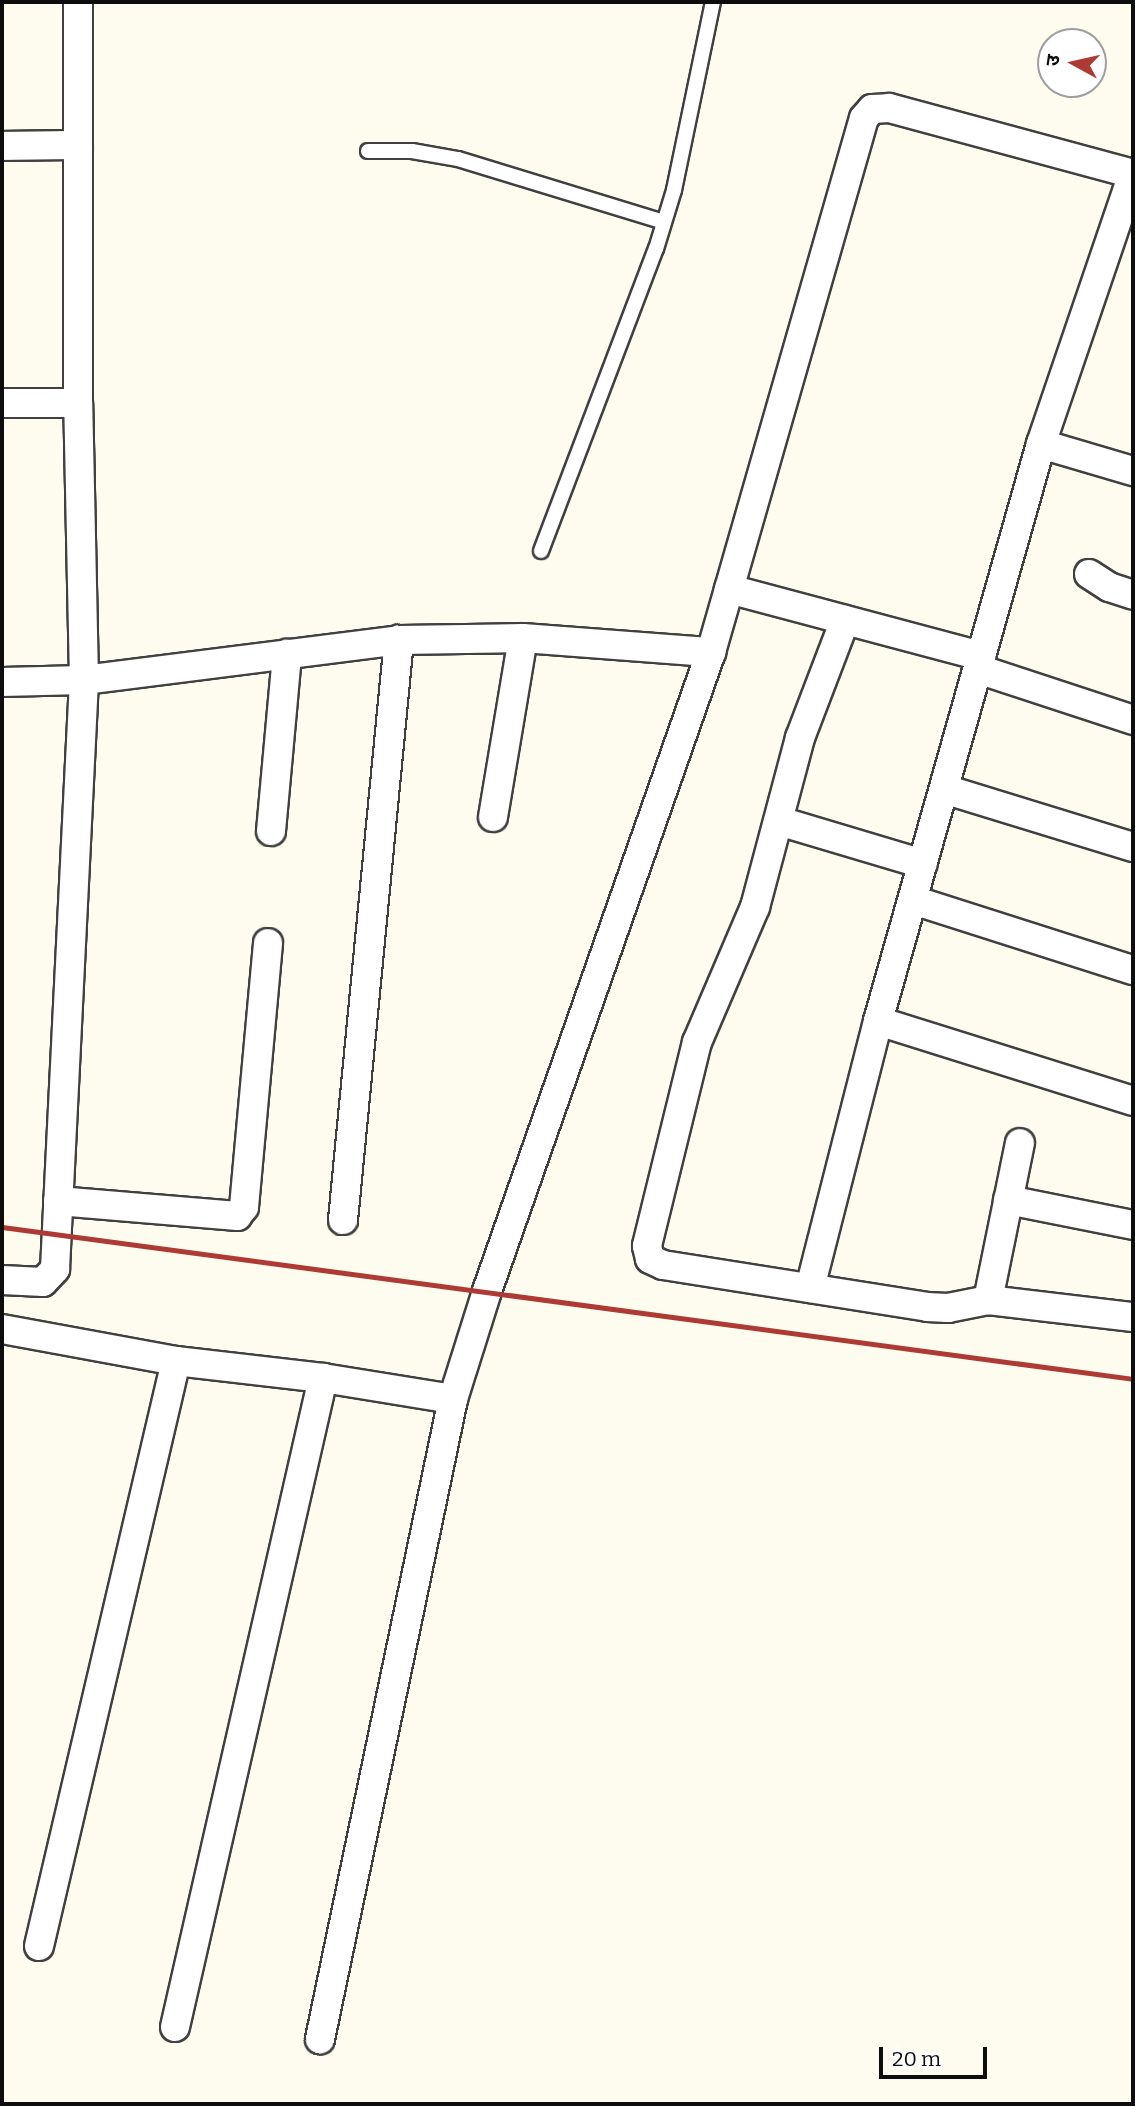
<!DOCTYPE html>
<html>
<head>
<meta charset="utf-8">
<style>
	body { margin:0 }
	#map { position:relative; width:1135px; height:2106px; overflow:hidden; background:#fdfcee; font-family:Bitter,"Noto Sans Devanagari",serif }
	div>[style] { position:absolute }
	.roads { filter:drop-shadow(2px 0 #404040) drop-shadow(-2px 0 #404040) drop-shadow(0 2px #404040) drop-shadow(0 -2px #404040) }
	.service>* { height:14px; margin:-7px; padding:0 7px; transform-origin:7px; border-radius:7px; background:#fff }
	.minor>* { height:28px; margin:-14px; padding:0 14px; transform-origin:14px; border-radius:14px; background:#fff }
	.rail>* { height:5px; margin:-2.5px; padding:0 2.5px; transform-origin:2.5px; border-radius:2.5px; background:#ad3a34 }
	span { translate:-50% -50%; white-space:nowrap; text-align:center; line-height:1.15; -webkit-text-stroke:7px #fff; paint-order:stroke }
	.frame { position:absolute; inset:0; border:4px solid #0d0d0d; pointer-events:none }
	.north { position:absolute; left:1037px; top:28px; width:70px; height:70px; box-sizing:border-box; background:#fff; border:2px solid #9e9e9e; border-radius:50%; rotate:278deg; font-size:19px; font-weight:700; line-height:28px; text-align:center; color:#0d0d0d }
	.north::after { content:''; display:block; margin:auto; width:24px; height:32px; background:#ad3a34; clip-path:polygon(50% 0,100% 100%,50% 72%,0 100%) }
	.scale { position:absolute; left:879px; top:2047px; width:108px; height:32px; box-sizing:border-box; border:4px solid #0d0d0d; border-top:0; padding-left:9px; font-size:21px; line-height:24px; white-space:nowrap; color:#0d0d0d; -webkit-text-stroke:5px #fff; paint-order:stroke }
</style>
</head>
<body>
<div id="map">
	<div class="roads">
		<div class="service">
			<div style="left:368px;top:151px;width:44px"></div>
			<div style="left:412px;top:151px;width:47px;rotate:9.9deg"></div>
			<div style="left:458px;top:159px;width:215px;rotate:17deg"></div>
			<div style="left:541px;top:551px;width:323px;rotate:-69.2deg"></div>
			<div style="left:656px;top:249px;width:62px;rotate:-73deg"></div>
			<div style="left:674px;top:190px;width:192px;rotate:-78.3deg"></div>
		</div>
		<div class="minor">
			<div style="left:2px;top:146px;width:76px;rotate:-0.8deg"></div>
			<div style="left:2px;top:403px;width:76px"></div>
			<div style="left:1041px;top:444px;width:96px;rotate:16.4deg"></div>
			<div style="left:1089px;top:574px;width:24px;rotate:33deg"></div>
			<div style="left:1109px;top:587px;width:25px;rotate:18deg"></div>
			<div style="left:729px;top:589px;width:261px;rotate:14.9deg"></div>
			<div style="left:845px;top:620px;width:126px;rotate:110.9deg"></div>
			<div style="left:800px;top:738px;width:175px;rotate:104.9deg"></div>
			<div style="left:755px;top:907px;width:147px;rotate:113.2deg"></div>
			<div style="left:697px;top:1042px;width:210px;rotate:103.8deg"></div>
			<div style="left:647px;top:1246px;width:13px;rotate:77deg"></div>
			<div style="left:650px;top:1259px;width:14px;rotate:25deg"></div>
			<div style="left:663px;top:1265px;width:267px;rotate:9deg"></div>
			<div style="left:927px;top:1307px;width:21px;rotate:3deg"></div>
			<div style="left:948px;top:1308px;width:41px;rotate:-11.3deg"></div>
			<div style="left:988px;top:1300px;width:146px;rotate:6.7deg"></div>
			<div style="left:978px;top:669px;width:163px;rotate:18.2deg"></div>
			<div style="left:2px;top:682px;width:82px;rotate:-1.4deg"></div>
			<div style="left:84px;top:680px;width:318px;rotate:-7.2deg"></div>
			<div style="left:399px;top:640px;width:124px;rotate:-0.9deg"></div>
			<div style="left:523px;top:638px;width:189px;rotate:4.3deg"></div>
			<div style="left:944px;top:789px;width:198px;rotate:17.1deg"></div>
			<div style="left:493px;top:817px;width:181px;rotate:-80.5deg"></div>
			<div style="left:779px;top:821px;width:150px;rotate:16.6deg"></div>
			<div style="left:271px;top:831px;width:178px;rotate:-84.8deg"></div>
			<div style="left:913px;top:900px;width:231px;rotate:17.7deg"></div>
			<div style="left:878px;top:1021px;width:267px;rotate:17.4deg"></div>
			<div style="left:1008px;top:1200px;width:127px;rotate:11.3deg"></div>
			<div style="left:58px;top:1201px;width:180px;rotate:4.8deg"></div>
			<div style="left:237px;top:1216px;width:11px;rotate:-52deg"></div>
			<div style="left:244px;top:1207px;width:265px;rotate:-84.8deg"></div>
			<div style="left:343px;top:1220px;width:583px;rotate:-84.49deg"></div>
			<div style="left:2px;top:1280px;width:41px;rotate:2.8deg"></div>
			<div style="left:43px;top:1282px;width:18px;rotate:-47deg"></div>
			<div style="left:55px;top:1269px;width:590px;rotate:-87.18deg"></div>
			<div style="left:84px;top:680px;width:277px;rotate:-91.2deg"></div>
			<div style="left:78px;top:403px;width:401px;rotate:-90deg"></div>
			<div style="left:810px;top:1288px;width:276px;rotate:-75.7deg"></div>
			<div style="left:878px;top:1021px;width:600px;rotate:-74.23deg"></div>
			<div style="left:1041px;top:444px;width:285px;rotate:-71.2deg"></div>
			<div style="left:988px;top:1300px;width:160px;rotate:-78.5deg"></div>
			<div style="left:2px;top:1329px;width:177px;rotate:10.4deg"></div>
			<div style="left:176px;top:1361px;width:148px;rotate:6.6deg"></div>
			<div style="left:323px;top:1378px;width:132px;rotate:9.2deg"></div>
			<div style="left:453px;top:1399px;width:654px;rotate:101.74deg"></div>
			<div style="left:453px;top:1399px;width:113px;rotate:-72.5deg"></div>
			<div style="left:487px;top:1291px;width:677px;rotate:-70.68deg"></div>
			<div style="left:711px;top:652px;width:555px;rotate:-74.01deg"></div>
			<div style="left:864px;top:118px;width:12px;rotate:-48deg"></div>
			<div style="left:872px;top:109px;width:17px;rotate:-3deg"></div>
			<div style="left:889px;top:108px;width:253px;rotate:15.1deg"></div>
			<div style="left:39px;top:1946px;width:601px;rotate:-76.82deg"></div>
			<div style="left:175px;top:2027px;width:666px;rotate:-77.15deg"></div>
		</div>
	</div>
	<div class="rail">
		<div style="left:2px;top:1227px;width:1141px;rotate:7.65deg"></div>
	</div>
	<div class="frame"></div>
	<div class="north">उ</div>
	<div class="scale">20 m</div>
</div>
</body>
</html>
